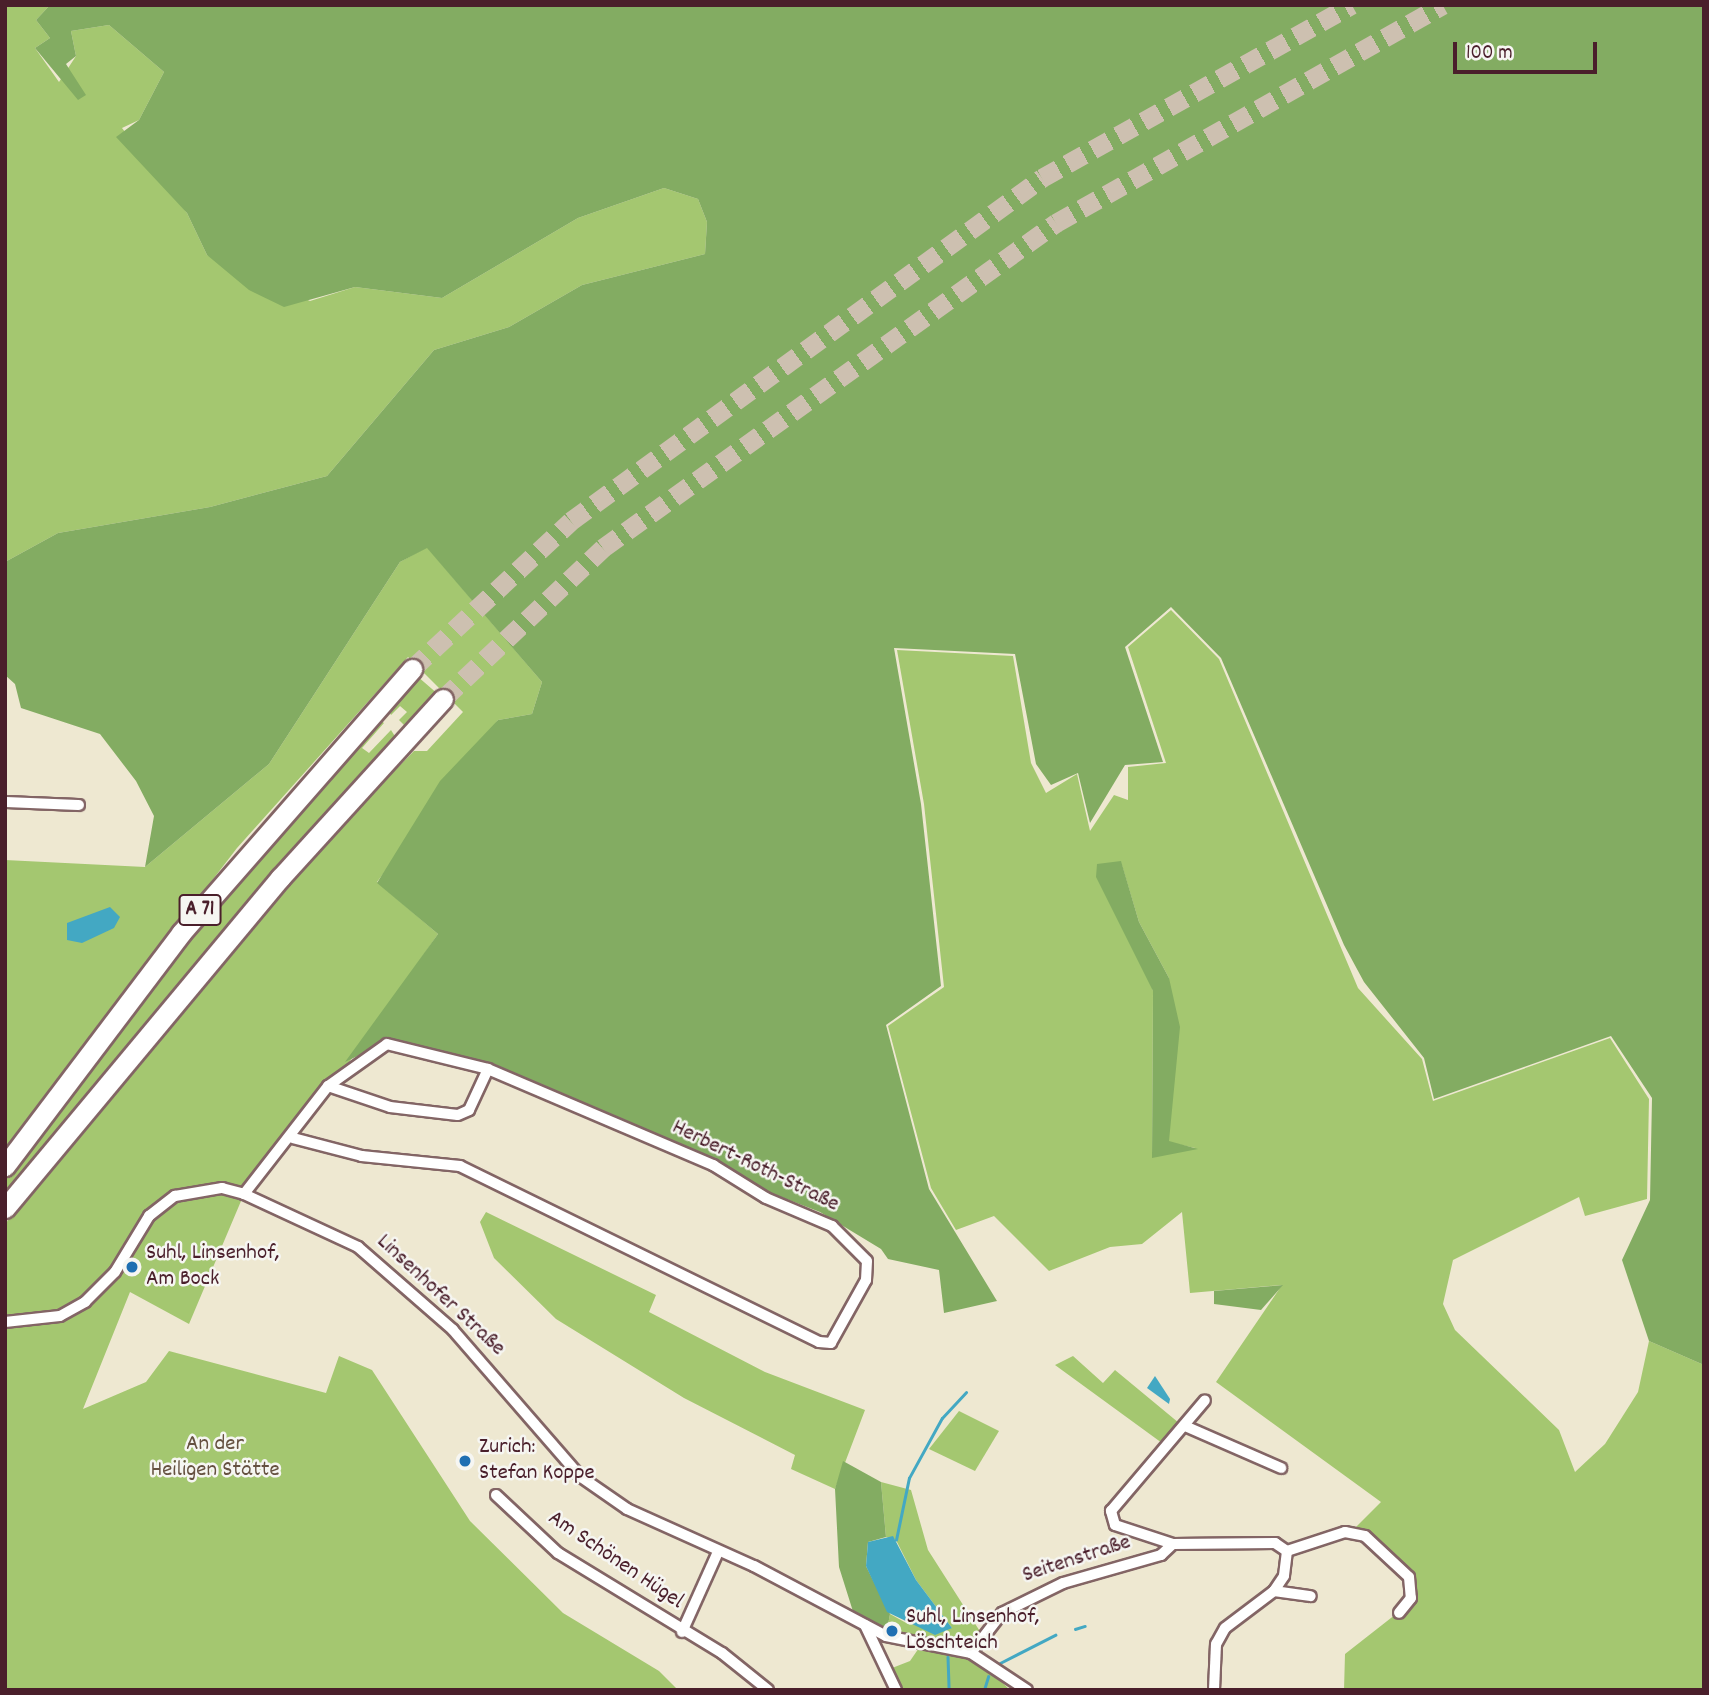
<!DOCTYPE html>
<html>
<head>
<meta charset="utf-8">
<style>
	body { margin:0 }
	#map { position:relative; width:1709px; height:1695px; overflow:hidden; background:#eee8d1; font-family:Dekko,sans-serif }
	div>[style] { position:absolute }
	.green>* { inset:0; background:#a4c770 }
	.forest>* { inset:0; background:#83ac62 }
	.water>* { inset:0; background:#43a8c3 }
	.stream>* { height:2.5px; margin:-1.25px; padding:0 1.25px; transform-origin:1.25px; border-radius:1.25px; background:#43a8c3 }
	.highway-tunnel>* { height:19px; margin-top:-9.5px; transform-origin:0; background:repeating-linear-gradient(90deg,#cdc0b0 0 19px,transparent 0 29px) }
	.roads { filter:drop-shadow(2px 0 #836565) drop-shadow(-2px 0 #836565) drop-shadow(0 2px #836565) drop-shadow(0 -2px #836565) }
	.street>* { height:10px; margin:-5px; padding:0 5px; transform-origin:5px; border-radius:5px; background:#fff }
	.highway>* { height:19px; margin:-9.5px; padding:0 9.5px; transform-origin:9.5px; border-radius:9.5px; background:#fff }
	.dots>* { width:19px; height:19px; translate:-50% -50%; box-sizing:border-box; border:4px solid #f6f6f2; border-radius:50% }
	span { translate:-50% -50%; white-space:nowrap; text-align:center; line-height:1.15; -webkit-text-stroke:5px #f6f6f2; paint-order:stroke }
	.shield-label span { padding:2px 5px; background:#f6f6f2; border:2px solid; border-radius:5px; -webkit-text-stroke-width:0 }
	.shield-label { font-size:21px; color:#4a1f2b; font-weight:700 }
	.street-label { font-size:23px; color:#4a1f2b }
	.poi-label { font-size:23px; color:#4a1f2b }
	.left { translate:0 -50%; text-align:left }
	.park-label { font-size:23px; color:#655140 }
	.frame { position:absolute; inset:0; border:7px solid #4a1f2b; pointer-events:none }
	.scale { position:absolute; left:1453px; top:42px; width:144px; height:32px; box-sizing:border-box; border:4px solid #4a1f2b; border-top:0; padding-left:9px; font-size:21px; line-height:24px; white-space:nowrap; color:#4a1f2b; -webkit-text-stroke:5px #f6f6f2; paint-order:stroke }
</style>
</head>
<body>
<div id="map">
	<div class="green">
		<div style="clip-path:polygon(5px 5px,50px 5px,36px 20px,50px 38px,35px 48px,59px 82px,76px 56px,71px 31px,109px 25px,164px 72px,139px 120px,122px 128px,187px 213px,207px 255px,310px 301px,355px 287px,442px 298px,578px 218px,664px 188px,698px 199px,707px 222px,705px 254px,582px 285px,509px 327px,434px 350px,327px 476px,210px 507px,58px 533px,5px 562px)"></div>
		<div style="clip-path:polygon(427px 547px,542px 682px,532px 714px,498px 720px,377px 882px,438px 934px,345px 1068px,244px 1194px,189px 1324px,130px 1292px,83px 1409px,146px 1382px,169px 1351px,326px 1393px,339px 1356px,372px 1370px,470px 1521px,563px 1613px,659px 1671px,678px 1690px,5px 1690px,5px 1224px,329px 837px,414px 751px,427px 751px,463px 712px,408px 657px,237px 848px,5px 1150px,5px 860px,145px 867px,269px 764px,400px 562px)"></div>
		<div style="clip-path:polygon(evenodd,1171px 610px,1219px 659px,1358px 988px,1422px 1059px,1433px 1101px,1610px 1038px,1649px 1099px,1647px 1199px,1585px 1216px,1579px 1197px,1453px 1260px,1443px 1304px,1455px 1330px,1559px 1430px,1575px 1472px,1605px 1444px,1638px 1392px,1649px 1341px,1704px 1365px,1704px 1690px,1344px 1690px,1345px 1654px,1405px 1607px,1409px 1577px,1351px 1532px,1381px 1502px,1216px 1382px,1282px 1285px,1190px 1293px,1182px 1212px,1142px 1244px,1110px 1247px,1049px 1271px,994px 1216px,956px 1230px,931px 1188px,888px 1026px,944px 987px,924px 804px,897px 650px,1013px 656px,1031px 763px,1046px 793px,1077px 774px,1090px 831px,1114px 795px,1128px 800px,1128px 767px,1166px 763px,1128px 647px,1171px 610px,1121px 862px,1139px 922px,1169px 978px,1168px 1142px,1195px 1148px,1152px 1157px,1153px 991px,1121px 862px)"></div>
		<div style="clip-path:polygon(417px 676px,439px 695px,407px 728px,399px 720px,407px 712px,400px 706px,391px 715px,387px 707px)"></div>
		<div style="clip-path:polygon(378px 719px,384px 723px,362px 748px,369px 753px,391px 730px,396px 738px,5px 1198px,5px 1181px,188px 938px)"></div>
		<div style="clip-path:polygon(486px 1212px,656px 1295px,649px 1312px,765px 1372px,865px 1410px,835px 1489px,791px 1469px,795px 1455px,684px 1398px,556px 1319px,494px 1258px,480px 1222px)"></div>
		<div style="clip-path:polygon(1073px 1356px,1103px 1383px,1115px 1370px,1179px 1423px,1162px 1443px,1055px 1365px)"></div>
		<div style="clip-path:polygon(959px 1411px,999px 1431px,975px 1471px,929px 1449px)"></div>
		<div style="clip-path:polygon(881px 1482px,911px 1490px,928px 1550px,981px 1633px,971px 1653px,1010px 1690px,893px 1690px,887px 1670px,910px 1661px,921px 1645px,886px 1636px,890px 1614px,908px 1624px,952px 1628px,916px 1580px,896px 1540px,886px 1537px)"></div>
	</div>
	<div class="forest">
		<div style="clip-path:polygon(50px 5px,1704px 5px,1704px 1365px,1649px 1341px,1622px 1260px,1650px 1200px,1652px 1098px,1611px 1036px,1434px 1099px,1424px 1058px,1364px 982px,1344px 945px,1221px 658px,1171px 607px,1125px 647px,1163px 762px,1125px 765px,1090px 823px,1078px 773px,1051px 785px,1036px 764px,1015px 654px,894px 648px,921px 804px,941px 986px,886px 1025px,929px 1189px,997px 1301px,944px 1313px,939px 1270px,888px 1259px,881px 1249px,820px 1212px,761px 1189px,713px 1159px,488px 1063px,393px 1039px,345px 1062px,438px 934px,377px 883px,440px 781px,498px 720px,532px 714px,542px 682px,427px 548px,400px 562px,269px 764px,145px 867px,154px 816px,136px 781px,100px 734px,21px 708px,15px 684px,5px 675px,5px 562px,58px 533px,210px 507px,327px 476px,434px 350px,509px 327px,582px 285px,705px 254px,707px 222px,698px 199px,664px 188px,578px 218px,442px 298px,355px 287px,284px 307px,249px 290px,207px 255px,187px 213px,116px 137px,139px 120px,164px 72px,109px 25px,71px 31px,76px 56px,66px 64px,86px 95px,78px 100px,35px 48px,50px 38px,36px 20px)"></div>
		<div style="clip-path:polygon(1121px 861px,1139px 922px,1169px 978px,1180px 1027px,1169px 1141px,1198px 1149px,1152px 1158px,1153px 991px,1096px 877px,1097px 864px)"></div>
		<div style="clip-path:polygon(1283px 1285px,1261px 1310px,1214px 1304px,1214px 1291px)"></div>
		<div style="clip-path:polygon(843px 1461px,881px 1482px,886px 1537px,868px 1542px,866px 1566px,890px 1614px,886px 1636px,856px 1621px,839px 1567px,835px 1489px)"></div>
	</div>
	<div class="water">
		<div style="clip-path:polygon(110px 907px,120px 917px,114px 928px,82px 943px,67px 940px,67px 923px)"></div>
		<div style="clip-path:polygon(1155px 1376px,1170px 1399px,1169px 1404px,1147px 1388px)"></div>
		<div style="clip-path:polygon(893px 1536px,916px 1580px,952px 1628px,935px 1635px,887px 1612px,866px 1566px,868px 1542px)"></div>
	</div>
	<div class="stream">
		<div style="left:896px;top:1540px;width:63px;rotate:-78.2deg"></div>
		<div style="left:909px;top:1478px;width:68px;rotate:-61.2deg"></div>
		<div style="left:942px;top:1418px;width:35px;rotate:-47deg"></div>
		<div style="left:1075px;top:1629px;width:10px;rotate:-17deg"></div>
		<div style="left:948px;top:1657px;width:33px;rotate:88deg"></div>
		<div style="left:1000px;top:1663px;width:62px;rotate:-27deg"></div>
		<div style="left:984px;top:1690px;width:14px;rotate:-73deg"></div>
	</div>
	<div class="highway-tunnel">
		<div style="left:412px;top:669px;width:217px;rotate:-42.9deg"></div>
		<div style="left:571px;top:521px;width:583px;rotate:-36.06deg"></div>
		<div style="left:1042px;top:178px;width:355px;rotate:-29.2deg"></div>
		<div style="left:443px;top:699px;width:220px;rotate:-43.3deg"></div>
		<div style="left:603px;top:548px;width:558px;rotate:-35.66deg"></div>
		<div style="left:1056px;top:223px;width:444px;rotate:-29.4deg"></div>
	</div>
	<div class="roads">
		<div class="street">
			<div style="left:5px;top:802px;width:74px;rotate:2.3deg"></div>
			<div style="left:328px;top:1086px;width:65px;rotate:18.7deg"></div>
			<div style="left:390px;top:1107px;width:68px;rotate:6.7deg"></div>
			<div style="left:458px;top:1115px;width:12px;rotate:-24deg"></div>
			<div style="left:469px;top:1110px;width:45px;rotate:-65.1deg"></div>
			<div style="left:244px;top:1194px;width:137px;rotate:-52.1deg"></div>
			<div style="left:328px;top:1086px;width:72px;rotate:-35.4deg"></div>
			<div style="left:387px;top:1044px;width:104px;rotate:13.9deg"></div>
			<div style="left:488px;top:1069px;width:245px;rotate:23.1deg"></div>
			<div style="left:713px;top:1165px;width:62px;rotate:31.9deg"></div>
			<div style="left:766px;top:1198px;width:72px;rotate:23deg"></div>
			<div style="left:832px;top:1226px;width:49px;rotate:45deg"></div>
			<div style="left:867px;top:1261px;width:19px;rotate:93deg"></div>
			<div style="left:866px;top:1280px;width:72px;rotate:119.1deg"></div>
			<div style="left:831px;top:1343px;width:12px;rotate:-175deg"></div>
			<div style="left:819px;top:1342px;width:400px;rotate:-153.9deg"></div>
			<div style="left:460px;top:1166px;width:99px;rotate:-174.2deg"></div>
			<div style="left:362px;top:1156px;width:71px;rotate:-165.4deg"></div>
			<div style="left:5px;top:1322px;width:55px;rotate:-6.2deg"></div>
			<div style="left:60px;top:1316px;width:29px;rotate:-29deg"></div>
			<div style="left:85px;top:1302px;width:42px;rotate:-45deg"></div>
			<div style="left:115px;top:1272px;width:66px;rotate:-58.7deg"></div>
			<div style="left:149px;top:1216px;width:33px;rotate:-38deg"></div>
			<div style="left:175px;top:1196px;width:48px;rotate:-9.7deg"></div>
			<div style="left:222px;top:1188px;width:23px;rotate:15deg"></div>
			<div style="left:244px;top:1194px;width:126px;rotate:24.9deg"></div>
			<div style="left:358px;top:1247px;width:126px;rotate:41.1deg"></div>
			<div style="left:453px;top:1330px;width:195px;rotate:49deg"></div>
			<div style="left:581px;top:1477px;width:56px;rotate:34.8deg"></div>
			<div style="left:627px;top:1509px;width:139px;rotate:24.2deg"></div>
			<div style="left:754px;top:1566px;width:149px;rotate:27.9deg"></div>
			<div style="left:886px;top:1636px;width:87px;rotate:11.3deg"></div>
			<div style="left:971px;top:1653px;width:67px;rotate:33.5deg"></div>
			<div style="left:1185px;top:1426px;width:105px;rotate:23.6deg"></div>
			<div style="left:496px;top:1495px;width:85px;rotate:43.1deg"></div>
			<div style="left:558px;top:1553px;width:192px;rotate:31.4deg"></div>
			<div style="left:722px;top:1653px;width:59px;rotate:38.8deg"></div>
			<div style="left:1173px;top:1544px;width:61px;rotate:-161.9deg"></div>
			<div style="left:1115px;top:1525px;width:15px;rotate:-106deg"></div>
			<div style="left:1111px;top:1511px;width:145px;rotate:-49.7deg"></div>
			<div style="left:1287px;top:1551px;width:61px;rotate:-18.1deg"></div>
			<div style="left:1345px;top:1532px;width:20px;rotate:11deg"></div>
			<div style="left:1365px;top:1536px;width:60px;rotate:43deg"></div>
			<div style="left:1409px;top:1577px;width:21px;rotate:85deg"></div>
			<div style="left:1411px;top:1598px;width:19px;rotate:129deg"></div>
			<div style="left:1274px;top:1591px;width:37px;rotate:8deg"></div>
			<div style="left:865px;top:1625px;width:72px;rotate:64.5deg"></div>
			<div style="left:682px;top:1632px;width:85px;rotate:-65.8deg"></div>
			<div style="left:971px;top:1653px;width:51px;rotate:-52.2deg"></div>
			<div style="left:1002px;top:1613px;width:68px;rotate:-26.2deg"></div>
			<div style="left:1063px;top:1583px;width:102px;rotate:-15.9deg"></div>
			<div style="left:1161px;top:1555px;width:16px;rotate:-43deg"></div>
			<div style="left:1173px;top:1544px;width:102px;rotate:-0.6deg"></div>
			<div style="left:1275px;top:1543px;width:14px;rotate:34deg"></div>
			<div style="left:1287px;top:1551px;width:25px;rotate:97deg"></div>
			<div style="left:1284px;top:1576px;width:18px;rotate:124deg"></div>
			<div style="left:1274px;top:1591px;width:61px;rotate:142.9deg"></div>
			<div style="left:1225px;top:1628px;width:18px;rotate:119deg"></div>
			<div style="left:1216px;top:1644px;width:46px;rotate:92.5deg"></div>
		</div>
		<div class="highway">
			<div style="left:5px;top:1166px;width:292px;rotate:-52.9deg"></div>
			<div style="left:181px;top:933px;width:351px;rotate:-48.8deg"></div>
			<div style="left:5px;top:1208px;width:430px;rotate:-50.2deg"></div>
			<div style="left:280px;top:878px;width:242px;rotate:-47.7deg"></div>
		</div>
	</div>
	<div class="dots">
		<div style="left:132px;top:1267px;background:#1f6fb2"></div>
		<div style="left:465px;top:1461px;background:#1f6fb2"></div>
		<div style="left:892px;top:1631px;background:#1f6fb2"></div>
	</div>
	<div class="shield-label">
		<span style="left:200px;top:910px">A 71</span>
	</div>
	<div class="street-label">
		<span style="left:755px;top:1167px;rotate:26deg">Herbert-Roth-Straße</span>
		<span style="left:440px;top:1296px;rotate:43deg">Linsenhofer Straße</span>
		<span style="left:1077px;top:1560px;rotate:-18deg">Seitenstraße</span>
		<span style="left:615px;top:1561px;rotate:34deg">Am Schönen Hügel</span>
	</div>
	<div class="poi-label">
		<span class="left" style="left:146px;top:1267px">Suhl, Linsenhof,<br>Am Bock</span>
		<span class="left" style="left:479px;top:1461px">Zurich:<br>Stefan Koppe</span>
		<span class="left" style="left:906px;top:1631px">Suhl, Linsenhof,<br>Löschteich</span>
	</div>
	<div class="park-label">
		<span style="left:215px;top:1458px">An der<br>Heiligen Stätte</span>
	</div>
	<div class="frame"></div>
	<div class="scale">100 m</div>
</div>
</body>
</html>
